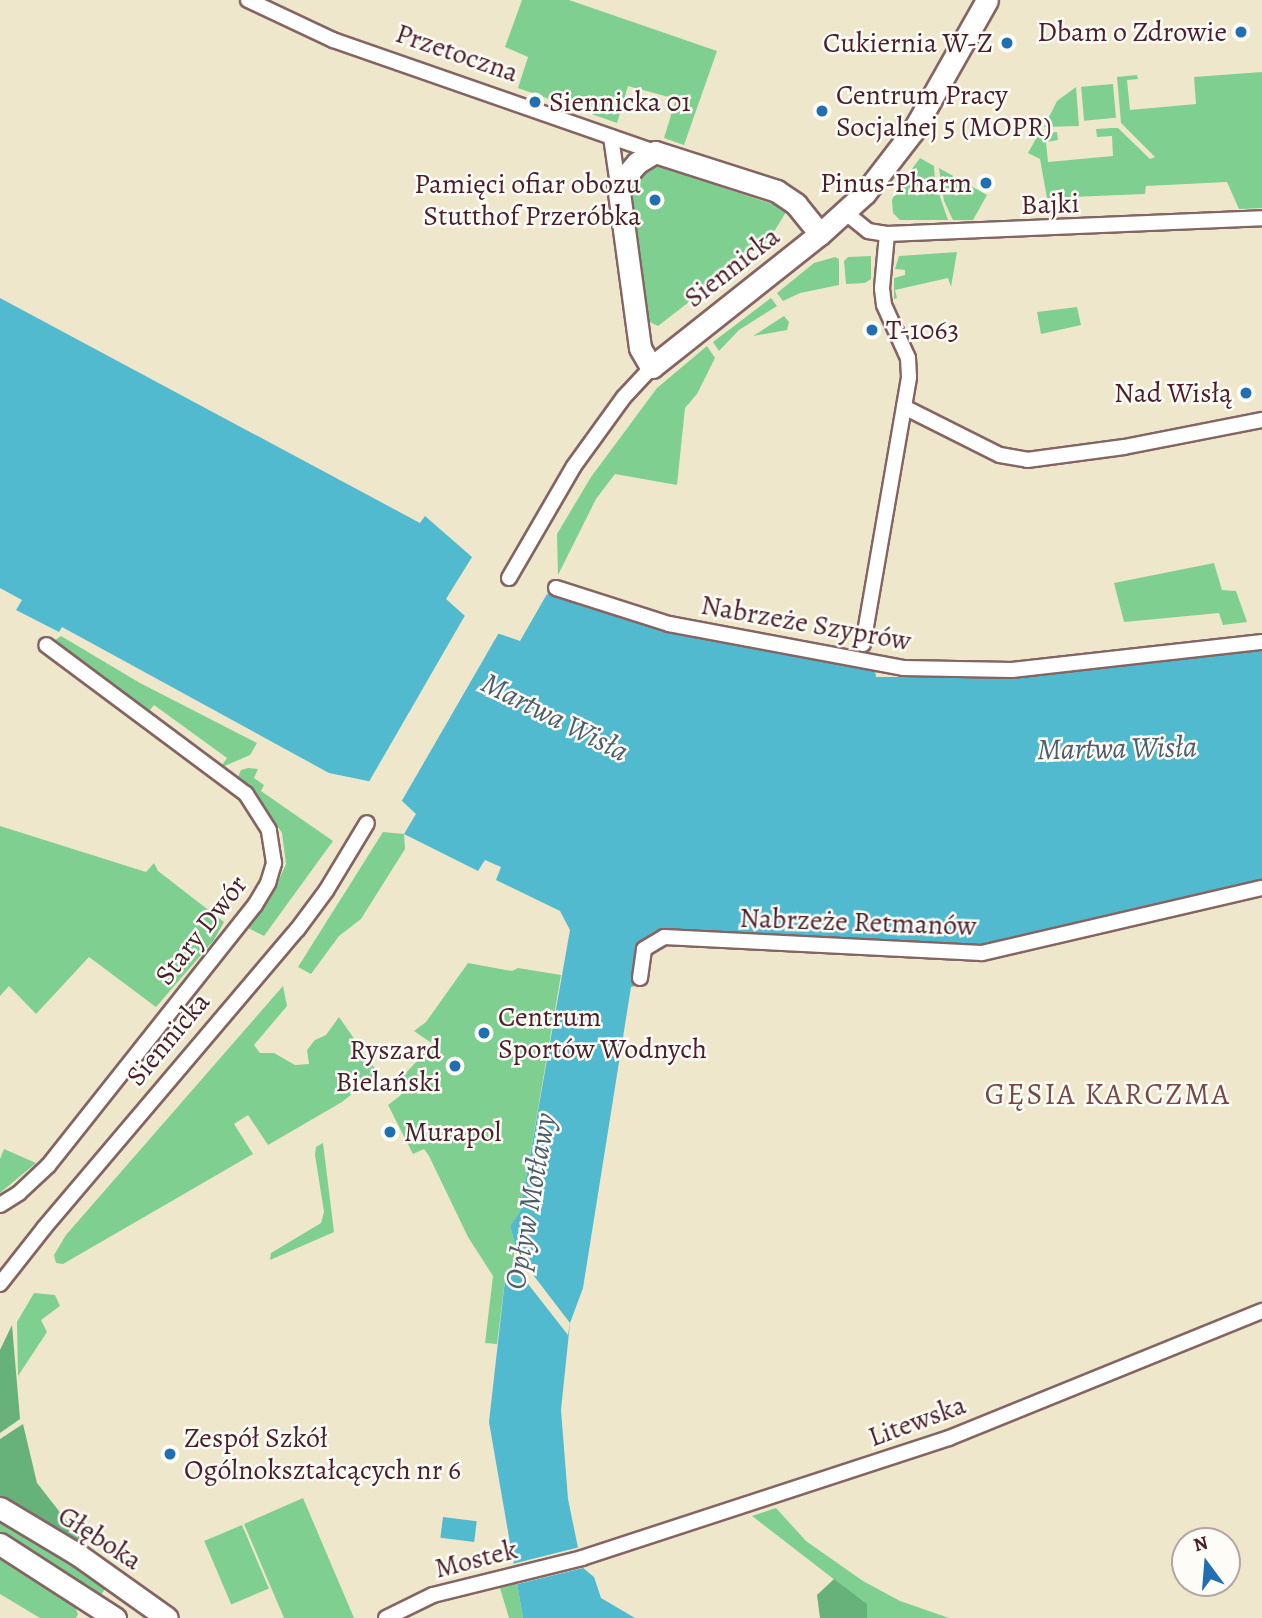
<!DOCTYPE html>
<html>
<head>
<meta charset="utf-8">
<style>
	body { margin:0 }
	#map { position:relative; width:1262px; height:1618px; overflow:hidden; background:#efe7cc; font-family:Alegreya,serif }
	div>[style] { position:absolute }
	.green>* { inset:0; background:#7fd090; transform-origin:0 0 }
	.forest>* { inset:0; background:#67b27a }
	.water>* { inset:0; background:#51bace; transform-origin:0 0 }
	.pier>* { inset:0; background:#efe7cc; transform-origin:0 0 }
	.roads { filter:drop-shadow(2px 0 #846563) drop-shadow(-2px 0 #846563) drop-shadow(0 2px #846563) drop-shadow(0 -2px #846563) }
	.street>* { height:14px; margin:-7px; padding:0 7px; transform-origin:7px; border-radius:7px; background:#fff }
	.secondary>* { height:21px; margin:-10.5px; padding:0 10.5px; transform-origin:10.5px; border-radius:10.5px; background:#fff }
	.dots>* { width:19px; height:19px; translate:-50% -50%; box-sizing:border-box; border:4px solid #fdfcf7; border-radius:50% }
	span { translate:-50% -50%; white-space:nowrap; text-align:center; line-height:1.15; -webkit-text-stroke:5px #fdfcf7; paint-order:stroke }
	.poi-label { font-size:28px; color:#4a1f2b }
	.right { translate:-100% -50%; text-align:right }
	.left { translate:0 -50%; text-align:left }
	.street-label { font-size:28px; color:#4a1f2b }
	.water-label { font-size:30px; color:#4d5d6c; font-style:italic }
	.neighbourhood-label { font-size:30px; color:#784a47; letter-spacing:2px }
	.north { position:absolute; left:1171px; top:1527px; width:70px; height:70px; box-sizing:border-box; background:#fdfcf7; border:2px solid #b5a4a5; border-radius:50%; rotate:344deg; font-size:19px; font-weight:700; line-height:28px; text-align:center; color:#4a1f2b }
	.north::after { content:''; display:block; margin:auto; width:24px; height:32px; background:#1f6fb2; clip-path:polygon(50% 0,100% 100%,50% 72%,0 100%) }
</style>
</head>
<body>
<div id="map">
	<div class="green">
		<div style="clip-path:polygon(522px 0,569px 0,717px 51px,684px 145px,664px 138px,676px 99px,628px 86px,617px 123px,518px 88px,528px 57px,505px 47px)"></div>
		<div style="clip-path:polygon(1262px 72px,1262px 208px,1239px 209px,1227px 182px,1146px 186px,1145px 194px,1047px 198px,1040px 159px,1028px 153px,1038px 135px,1057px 132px,1058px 140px,1046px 142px,1048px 162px,1113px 156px,1112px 136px,1097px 137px,1096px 129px,1111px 128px,1118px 128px,1150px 159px,1155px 157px,1121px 123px,1117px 77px,1137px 75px,1138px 79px,1127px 80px,1130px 110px,1196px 104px,1194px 77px)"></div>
		<div style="left:1113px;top:84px;width:34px;height:32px;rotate:85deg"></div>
		<div style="clip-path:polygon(1076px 87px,1079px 126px,1044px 127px,1057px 101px)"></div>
		<div style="clip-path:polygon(920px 158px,934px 166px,935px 182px,948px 220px,900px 220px,893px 213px,892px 200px,896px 191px)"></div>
		<div style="clip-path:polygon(653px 164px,781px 207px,786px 212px,769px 240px,658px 326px,646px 320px,626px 192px,641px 166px)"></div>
		<div style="clip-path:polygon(939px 168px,987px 195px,973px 220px,953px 220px,944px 201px)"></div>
		<div style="clip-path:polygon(957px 252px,951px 287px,948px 278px,895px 290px,897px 298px,894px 299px,894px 278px,905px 275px,905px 270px,895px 269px,899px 256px)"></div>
		<div style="clip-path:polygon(871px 256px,871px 279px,865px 283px,846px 284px,844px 261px,848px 257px)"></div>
		<div style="clip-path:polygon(835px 257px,839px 259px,839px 285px,800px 293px,783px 301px,777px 293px,814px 263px)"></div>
		<div style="clip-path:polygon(771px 298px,777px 306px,739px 330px,719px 351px,713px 342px)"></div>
		<div style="clip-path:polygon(1077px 307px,1081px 325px,1041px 334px,1037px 312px)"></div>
		<div style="clip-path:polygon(784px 316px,789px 322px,787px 330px,753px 336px)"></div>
		<div style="clip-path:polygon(707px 346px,715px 358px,697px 394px,685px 408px,677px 485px,615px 474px,596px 499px,558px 575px,557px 534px,591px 477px,657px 388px)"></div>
		<div style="clip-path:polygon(1214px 563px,1222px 590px,1236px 591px,1247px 622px,1223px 625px,1219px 613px,1124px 622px,1114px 583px)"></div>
		<div style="clip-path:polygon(61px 636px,140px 683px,257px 743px,250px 755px,220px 768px,227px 758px,154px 705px,147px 714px,54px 641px)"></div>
		<div style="clip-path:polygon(248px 768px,258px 769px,254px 778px,264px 785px,261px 791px,333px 841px,264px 936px,248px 928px,272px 895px,286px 864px,282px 833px,262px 802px,238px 777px,241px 770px)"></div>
		<div style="clip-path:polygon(0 826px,146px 872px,154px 863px,158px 871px,224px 922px,214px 940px,156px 1007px,89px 957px,36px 1014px,9px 986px,0 996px)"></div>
		<div style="clip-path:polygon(383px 832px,404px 834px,405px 849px,361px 919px,339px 936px,311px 974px,298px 967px)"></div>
		<div style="clip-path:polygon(468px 963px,512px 971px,518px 968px,561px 975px,520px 1213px,510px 1226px,516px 1248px,514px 1266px,506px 1272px,497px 1344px,485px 1343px,493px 1276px,468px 1237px,429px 1156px,424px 1149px,413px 1154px,388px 1105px,401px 1095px,398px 1090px,406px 1082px,402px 1077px,433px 1044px,414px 1031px,426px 1022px)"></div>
		<div style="clip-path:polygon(283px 986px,287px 1006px,254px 1045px,260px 1053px,274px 1053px,295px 1065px,309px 1064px,307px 1050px,315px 1040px,326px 1035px,339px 1017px,378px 1073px,342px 1102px,268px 1145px,248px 1115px,234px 1124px,253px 1154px,63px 1264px,56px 1263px,54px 1255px,66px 1235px)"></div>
		<div style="clip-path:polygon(323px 1143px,334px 1232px,270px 1260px,271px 1253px,321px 1223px,324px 1212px,315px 1155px,316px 1147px)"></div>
		<div style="clip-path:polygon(4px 1149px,36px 1163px,0 1193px,0 1159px)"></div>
		<div style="clip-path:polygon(34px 1293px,55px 1295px,60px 1306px,41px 1320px,47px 1332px,18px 1376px,17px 1322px)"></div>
		<div style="clip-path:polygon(303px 1498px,354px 1618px,284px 1618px,244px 1524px)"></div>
		<div style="clip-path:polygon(776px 1508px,806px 1541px,863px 1581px,900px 1601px,949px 1618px,867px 1618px,866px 1604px,752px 1516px)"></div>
		<div style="clip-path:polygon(0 1515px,109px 1583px,99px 1598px,0 1534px)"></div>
		<div style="left:242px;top:1525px;width:69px;height:41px;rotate:67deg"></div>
		<div style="clip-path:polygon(0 1559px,69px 1602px,75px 1607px,78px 1614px,76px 1618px,40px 1618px,0 1594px)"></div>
		<div style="clip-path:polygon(517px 1583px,523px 1618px,509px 1618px,500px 1588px)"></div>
	</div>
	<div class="forest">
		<div style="clip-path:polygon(12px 1325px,20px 1419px,0 1433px,0 1350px)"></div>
		<div style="clip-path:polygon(23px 1424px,37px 1483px,88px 1548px,0 1496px,0 1439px)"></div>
		<div style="clip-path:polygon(834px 1579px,867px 1604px,867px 1618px,820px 1618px,817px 1595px)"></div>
	</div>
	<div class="water">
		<div style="clip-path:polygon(0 298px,420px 523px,425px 516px,472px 557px,446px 599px,465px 616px,494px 632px,520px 641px,547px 594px,667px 631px,875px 669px,876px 677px,1012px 677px,1262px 650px,1262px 885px,981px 952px,663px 935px,641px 948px,638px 985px,631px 987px,583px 1288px,570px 1323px,561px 1410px,568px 1499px,582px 1567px,594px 1577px,601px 1598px,635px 1618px,523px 1618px,489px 1422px,506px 1271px,514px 1266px,516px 1248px,510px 1226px,520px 1212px,570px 930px,560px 911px,496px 880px,501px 867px,485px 860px,478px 871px,404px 834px,416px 814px,401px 800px,368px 781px,329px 773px,62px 627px,59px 632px,16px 610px,22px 600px,0 588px)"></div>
		<div style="left:443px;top:1517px;width:34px;height:21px;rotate:7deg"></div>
	</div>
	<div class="pier">
		<div style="left:467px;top:612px;width:38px;height:199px;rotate:30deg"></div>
		<div style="clip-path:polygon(514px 1250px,570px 1323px,568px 1335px,514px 1266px)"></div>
		<div style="left:580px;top:1547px;width:21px;height:70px;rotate:76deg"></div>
	</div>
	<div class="roads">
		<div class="street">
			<div style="left:248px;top:0;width:94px;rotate:25.2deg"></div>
			<div style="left:333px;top:40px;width:341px;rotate:19.2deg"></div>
			<div style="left:611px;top:137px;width:49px;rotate:81.7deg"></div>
			<div style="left:846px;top:213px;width:28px;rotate:39deg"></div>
			<div style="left:868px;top:231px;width:19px;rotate:9deg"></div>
			<div style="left:887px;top:234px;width:375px;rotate:-2.4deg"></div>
			<div style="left:904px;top:407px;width:107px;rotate:26.6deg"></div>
			<div style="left:1000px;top:455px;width:27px;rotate:10deg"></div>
			<div style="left:1027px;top:460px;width:98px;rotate:-7.6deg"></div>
			<div style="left:1124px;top:447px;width:141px;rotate:-11.1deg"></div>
			<div style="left:509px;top:578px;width:129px;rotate:-59.9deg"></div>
			<div style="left:574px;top:466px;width:85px;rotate:-54.1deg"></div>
			<div style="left:624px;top:397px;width:41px;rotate:-47deg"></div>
			<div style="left:556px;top:588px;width:119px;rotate:17.7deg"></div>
			<div style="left:669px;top:624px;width:238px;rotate:10.6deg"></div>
			<div style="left:903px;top:668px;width:109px;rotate:1.1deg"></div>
			<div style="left:1012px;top:670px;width:252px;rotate:-6.4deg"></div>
			<div style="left:863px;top:644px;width:271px;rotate:-80.2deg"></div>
			<div style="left:909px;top:377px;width:19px;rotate:-93deg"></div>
			<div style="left:908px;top:358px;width:58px;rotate:-114.4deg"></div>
			<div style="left:884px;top:305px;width:17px;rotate:-97deg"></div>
			<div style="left:882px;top:288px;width:54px;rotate:-84.7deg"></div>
			<div style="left:640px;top:978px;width:29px;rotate:-82deg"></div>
			<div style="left:644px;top:949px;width:23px;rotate:-31deg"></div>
			<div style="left:664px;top:937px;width:318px;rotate:2.9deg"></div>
			<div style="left:982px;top:953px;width:287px;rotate:-13.1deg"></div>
			<div style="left:0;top:1205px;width:22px;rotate:-32deg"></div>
			<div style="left:19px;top:1193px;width:40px;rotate:-43deg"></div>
			<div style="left:48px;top:1166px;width:333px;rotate:-51.6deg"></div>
			<div style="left:255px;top:905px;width:26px;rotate:-59deg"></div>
			<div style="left:268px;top:883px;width:21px;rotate:-73deg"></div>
			<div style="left:274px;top:863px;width:33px;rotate:-99deg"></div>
			<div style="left:269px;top:830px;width:43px;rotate:-122.6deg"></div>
			<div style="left:246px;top:794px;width:249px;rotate:-143.3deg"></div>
			<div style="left:0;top:1284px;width:71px;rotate:-51.8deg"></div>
			<div style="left:44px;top:1228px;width:391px;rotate:-49.7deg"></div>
			<div style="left:297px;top:930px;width:49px;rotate:-53.4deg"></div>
			<div style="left:326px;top:891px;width:79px;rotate:-58.9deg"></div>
			<div style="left:386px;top:1618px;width:52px;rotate:-26.1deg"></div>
			<div style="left:433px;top:1595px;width:154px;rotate:-13.9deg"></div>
			<div style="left:582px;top:1558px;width:386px;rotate:-18.1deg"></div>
			<div style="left:949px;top:1438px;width:338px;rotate:-22.1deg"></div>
		</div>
		<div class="secondary">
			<div style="left:820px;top:234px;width:38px;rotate:-129deg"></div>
			<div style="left:796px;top:204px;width:23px;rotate:-146deg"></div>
			<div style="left:777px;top:191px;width:128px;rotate:-162.3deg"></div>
			<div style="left:655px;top:152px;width:21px;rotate:149deg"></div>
			<div style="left:637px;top:163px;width:29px;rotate:131deg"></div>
			<div style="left:618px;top:185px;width:164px;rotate:82.3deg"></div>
			<div style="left:640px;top:348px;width:20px;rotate:60deg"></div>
			<div style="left:650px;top:365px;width:3px;rotate:45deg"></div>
			<div style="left:652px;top:367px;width:214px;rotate:-38.4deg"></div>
			<div style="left:820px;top:234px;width:61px;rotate:-42.3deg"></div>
			<div style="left:865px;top:193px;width:78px;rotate:-52.3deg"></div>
			<div style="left:913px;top:131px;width:150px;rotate:-60.5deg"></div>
			<div style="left:0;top:1508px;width:90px;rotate:30.9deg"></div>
			<div style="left:77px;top:1554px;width:110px;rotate:35.4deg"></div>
			<div style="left:0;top:1544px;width:137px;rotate:32.8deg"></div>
		</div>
	</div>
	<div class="dots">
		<div style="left:1241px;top:32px;background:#1f6fb2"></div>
		<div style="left:1007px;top:43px;background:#1f6fb2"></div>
		<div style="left:535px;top:102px;background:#1f6fb2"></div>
		<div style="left:822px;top:111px;background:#1f6fb2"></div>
		<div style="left:986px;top:183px;background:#1f6fb2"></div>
		<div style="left:655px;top:200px;background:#1f6fb2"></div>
		<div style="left:872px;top:330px;background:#1f6fb2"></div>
		<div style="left:1246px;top:393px;background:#1f6fb2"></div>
		<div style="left:484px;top:1033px;background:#1f6fb2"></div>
		<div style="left:455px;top:1066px;background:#1f6fb2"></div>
		<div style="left:390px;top:1132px;background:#1f6fb2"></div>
		<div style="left:170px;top:1454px;background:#1f6fb2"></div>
	</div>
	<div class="poi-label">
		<span class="right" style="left:1227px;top:32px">Dbam o Zdrowie</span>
		<span class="right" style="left:993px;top:43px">Cukiernia W-Z</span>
		<span class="left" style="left:836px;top:111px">Centrum Pracy<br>Socjalnej 5 (MOPR)</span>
		<span class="left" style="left:549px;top:102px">Siennicka 01</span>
		<span class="right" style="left:972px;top:183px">Pinus-Pharm</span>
		<span class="right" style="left:641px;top:200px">Pamięci ofiar obozu<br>Stutthof Przeróbka</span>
		<span class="left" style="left:886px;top:330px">T-1063</span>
		<span class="right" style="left:1232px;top:393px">Nad Wisłą</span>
		<span class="left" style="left:498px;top:1033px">Centrum<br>Sportów Wodnych</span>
		<span class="right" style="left:441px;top:1066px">Ryszard<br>Bielański</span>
		<span class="left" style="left:404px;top:1132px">Murapol</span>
		<span class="left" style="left:184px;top:1454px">Zespół Szkół<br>Ogólnokształcących nr 6</span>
	</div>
	<div class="street-label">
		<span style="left:457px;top:53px;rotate:19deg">Przetoczna</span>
		<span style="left:1050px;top:204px;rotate:-2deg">Bajki</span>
		<span style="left:732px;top:267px;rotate:-38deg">Siennicka</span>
		<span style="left:806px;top:623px;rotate:10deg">Nabrzeże Szyprów</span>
		<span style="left:858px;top:922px;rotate:2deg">Nabrzeże Retmanów</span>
		<span style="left:201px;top:930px;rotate:-52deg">Stary Dwór</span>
		<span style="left:168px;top:1039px;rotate:-50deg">Siennicka</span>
		<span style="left:917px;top:1421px;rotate:-20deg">Litewska</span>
		<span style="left:100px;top:1538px;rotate:33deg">Głęboka</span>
		<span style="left:476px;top:1559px;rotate:-14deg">Mostek</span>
	</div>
	<div class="water-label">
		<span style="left:555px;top:717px;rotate:27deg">Martwa Wisła</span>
		<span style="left:1117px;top:748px;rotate:-1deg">Martwa Wisła</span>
		<span style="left:530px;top:1201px;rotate:-80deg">Opływ Motławy</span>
	</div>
	<div class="neighbourhood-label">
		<span style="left:1108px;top:1094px">GĘSIA KARCZMA</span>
	</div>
	<div class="north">N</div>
</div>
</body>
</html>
